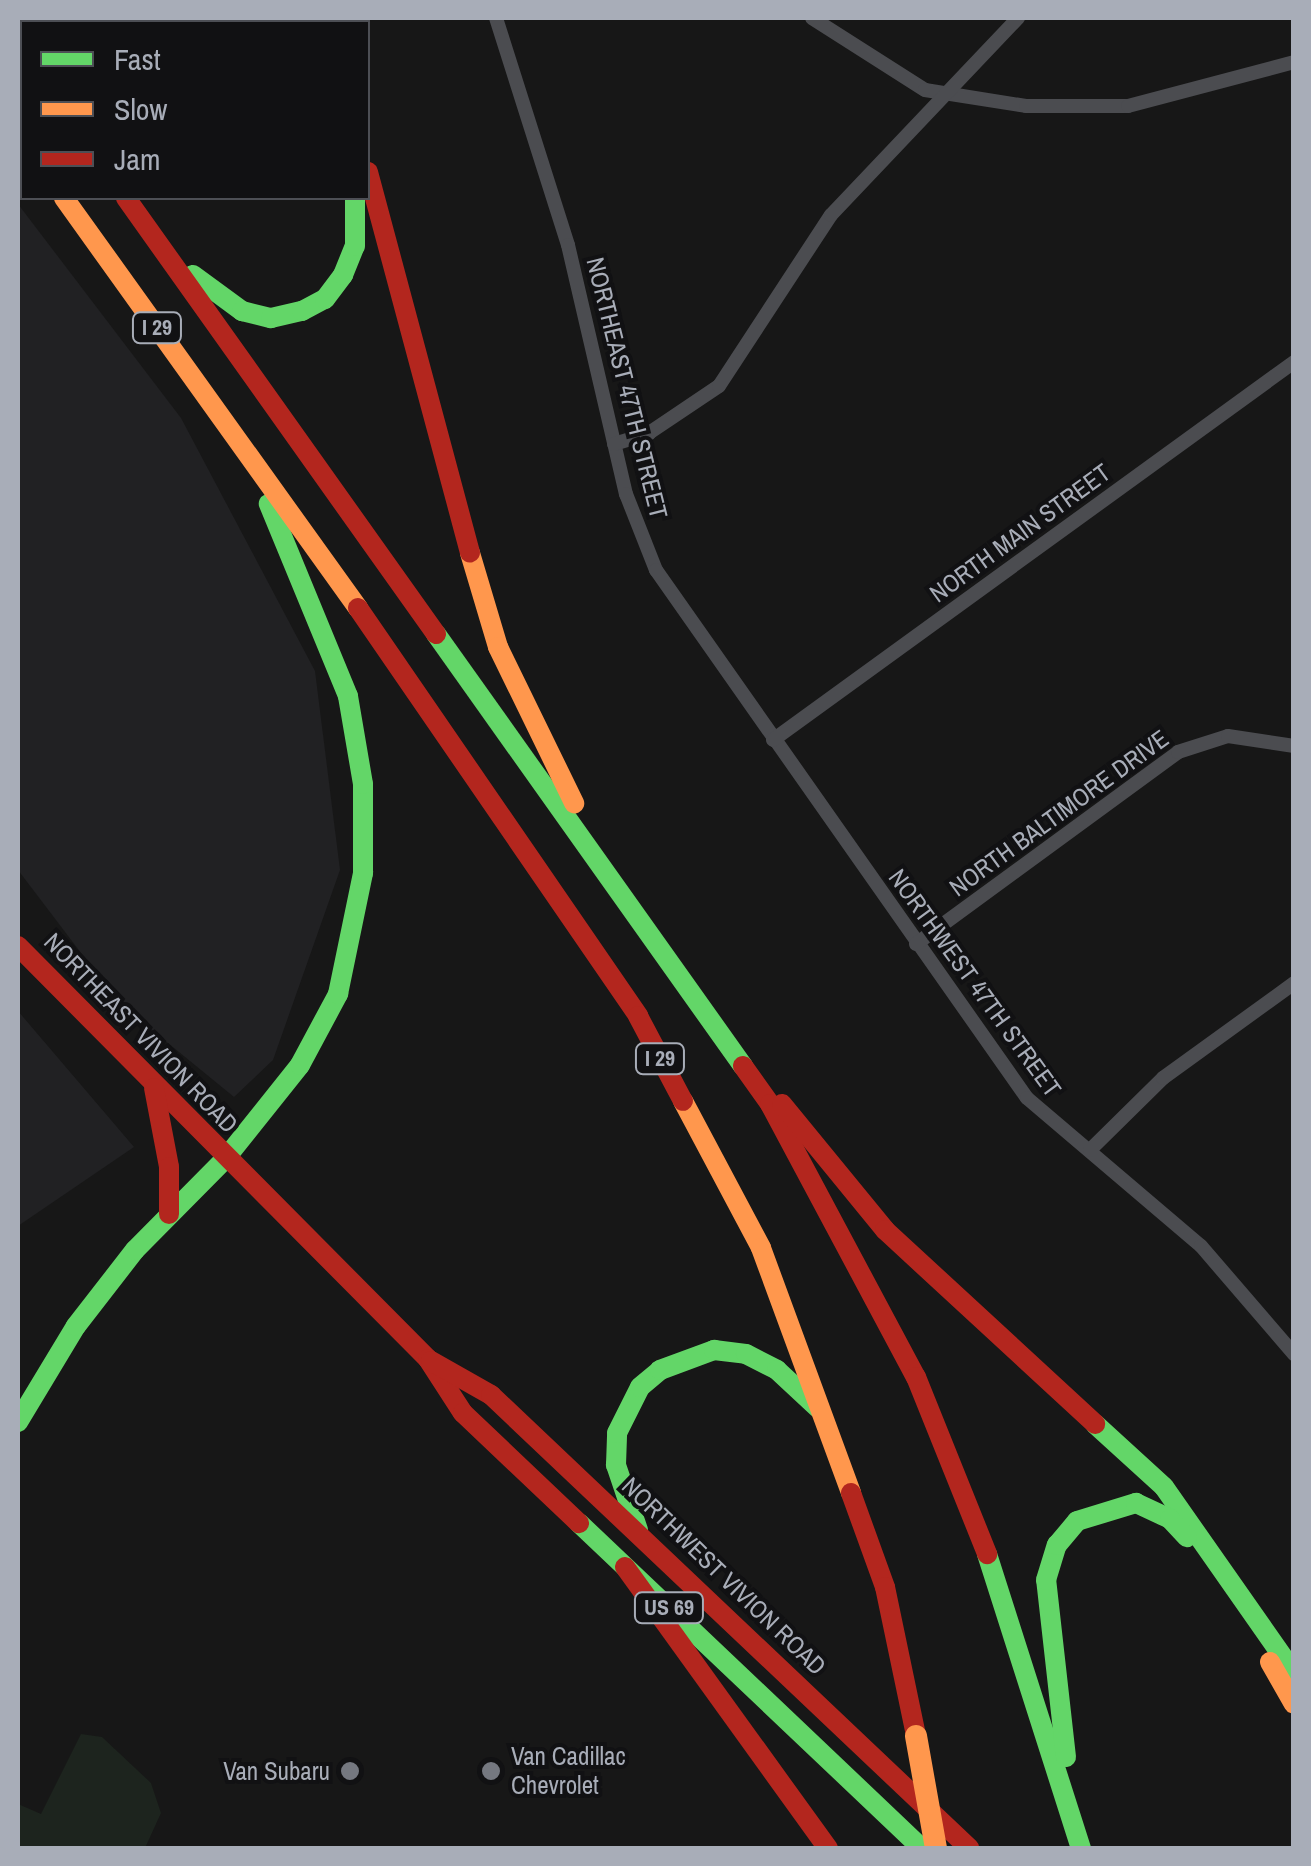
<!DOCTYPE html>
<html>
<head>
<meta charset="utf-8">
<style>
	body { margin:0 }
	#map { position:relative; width:1311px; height:1866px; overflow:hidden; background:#171717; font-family:"Archivo Narrow",sans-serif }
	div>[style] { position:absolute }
	.built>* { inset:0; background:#212123 }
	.green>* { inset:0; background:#1d241e }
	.street>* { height:14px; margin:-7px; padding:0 7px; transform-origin:7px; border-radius:7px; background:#4b4c50 }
	.fast>* { height:20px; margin:-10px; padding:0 10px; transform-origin:10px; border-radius:10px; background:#63d668 }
	.slow>* { height:20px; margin:-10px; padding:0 10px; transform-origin:10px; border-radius:10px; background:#ff974d }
	.jam>* { height:20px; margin:-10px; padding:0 10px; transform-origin:10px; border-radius:10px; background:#b3261e }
	.slow-bridge>* { height:22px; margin:-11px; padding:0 11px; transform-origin:11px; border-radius:11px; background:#ff974d }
	.dots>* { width:28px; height:28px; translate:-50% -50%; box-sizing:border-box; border:5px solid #111113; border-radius:50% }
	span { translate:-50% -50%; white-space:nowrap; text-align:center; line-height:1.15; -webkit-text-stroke:8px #111113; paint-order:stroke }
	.shield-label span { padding:2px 8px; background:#111113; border:2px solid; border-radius:8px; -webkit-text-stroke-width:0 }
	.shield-label { font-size:22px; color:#a8adb8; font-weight:700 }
	.street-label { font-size:25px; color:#a8adb8 }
	.poi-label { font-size:25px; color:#a8adb8 }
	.left { translate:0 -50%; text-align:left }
	.right { translate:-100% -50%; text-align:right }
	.frame { position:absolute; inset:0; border:20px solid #a8adb8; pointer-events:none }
	.legend { position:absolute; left:20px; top:20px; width:350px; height:180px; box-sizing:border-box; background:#111113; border:2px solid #4d4f55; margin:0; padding:12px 18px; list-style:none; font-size:30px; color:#a8adb8 }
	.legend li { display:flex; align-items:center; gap:20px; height:50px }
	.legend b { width:50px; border:2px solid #4d4f55 }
</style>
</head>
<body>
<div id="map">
	<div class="built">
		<div style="clip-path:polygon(18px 204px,181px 418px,315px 671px,340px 870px,273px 1060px,234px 1097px,119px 1003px,18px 870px)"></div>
		<div style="clip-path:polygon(18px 1011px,134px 1147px,18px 1226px)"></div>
	</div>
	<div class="green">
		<div style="clip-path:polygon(81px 1734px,102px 1737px,151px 1783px,161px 1813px,145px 1848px,18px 1848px,18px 1804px,41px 1814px)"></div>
	</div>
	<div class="street">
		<div style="left:496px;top:18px;width:238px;rotate:72.4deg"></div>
		<div style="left:568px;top:245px;width:256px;rotate:76.9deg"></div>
		<div style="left:626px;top:494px;width:82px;rotate:68.5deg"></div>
		<div style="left:656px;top:570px;width:645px;rotate:54.91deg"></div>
		<div style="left:1027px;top:1098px;width:228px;rotate:40.4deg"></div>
		<div style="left:1201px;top:1246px;width:143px;rotate:49.3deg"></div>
		<div style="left:812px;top:18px;width:134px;rotate:32.5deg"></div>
		<div style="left:925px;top:90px;width:102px;rotate:9deg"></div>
		<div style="left:1026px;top:106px;width:102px"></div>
		<div style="left:1128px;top:106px;width:172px;rotate:-14.8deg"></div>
		<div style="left:614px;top:444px;width:37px;rotate:-17deg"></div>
		<div style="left:649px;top:433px;width:84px;rotate:-33.9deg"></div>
		<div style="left:719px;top:386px;width:204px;rotate:-56.8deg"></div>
		<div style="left:831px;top:215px;width:272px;rotate:-46.5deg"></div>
		<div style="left:773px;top:740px;width:644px;rotate:-35.96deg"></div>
		<div style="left:916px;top:944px;width:325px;rotate:-36.2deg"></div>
		<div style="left:1178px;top:752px;width:52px;rotate:-17.7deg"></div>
		<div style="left:1228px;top:736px;width:67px;rotate:8.6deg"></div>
		<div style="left:1090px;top:1150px;width:103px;rotate:-44.6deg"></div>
		<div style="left:1163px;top:1078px;width:162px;rotate:-35.9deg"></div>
	</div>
	<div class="fast">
		<div style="left:18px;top:132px;width:8px;rotate:60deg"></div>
		<div style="left:193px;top:275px;width:61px;rotate:36.3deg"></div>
		<div style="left:242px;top:311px;width:30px;rotate:14deg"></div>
		<div style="left:271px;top:318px;width:32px;rotate:-13deg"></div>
		<div style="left:302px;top:311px;width:26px;rotate:-28deg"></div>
		<div style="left:325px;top:299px;width:30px;rotate:-53deg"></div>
		<div style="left:343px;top:275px;width:31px;rotate:-68deg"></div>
		<div style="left:355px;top:246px;width:48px;rotate:-90deg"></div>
		<div style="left:436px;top:634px;width:530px;rotate:54.6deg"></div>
		<div style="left:225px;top:1159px;width:120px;rotate:-51.4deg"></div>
		<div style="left:300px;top:1065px;width:81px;rotate:-61.8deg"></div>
		<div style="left:338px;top:994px;width:124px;rotate:-78.3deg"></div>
		<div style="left:363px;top:873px;width:89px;rotate:-90deg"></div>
		<div style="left:363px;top:784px;width:89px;rotate:-99.7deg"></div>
		<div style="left:348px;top:696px;width:208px;rotate:-112.4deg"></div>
		<div style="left:18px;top:1422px;width:112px;rotate:-58.9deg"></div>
		<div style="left:76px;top:1326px;width:96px;rotate:-52.2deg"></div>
		<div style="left:135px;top:1250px;width:128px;rotate:-45.3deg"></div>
		<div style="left:1095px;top:1424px;width:93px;rotate:42.4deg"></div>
		<div style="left:1164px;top:1487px;width:227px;rotate:55deg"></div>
		<div style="left:579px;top:1523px;width:472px;rotate:43.5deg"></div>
		<div style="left:638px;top:1530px;width:69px;rotate:-108.7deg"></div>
		<div style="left:616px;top:1465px;width:32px;rotate:-88deg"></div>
		<div style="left:617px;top:1433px;width:51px;rotate:-63.4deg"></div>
		<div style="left:640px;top:1387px;width:26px;rotate:-40deg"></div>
		<div style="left:660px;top:1370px;width:58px;rotate:-20.3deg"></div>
		<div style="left:714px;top:1350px;width:32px;rotate:7deg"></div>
		<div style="left:746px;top:1354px;width:35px;rotate:27deg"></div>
		<div style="left:777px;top:1370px;width:56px;rotate:42.8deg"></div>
		<div style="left:987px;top:1554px;width:309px;rotate:72.3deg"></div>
		<div style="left:1066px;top:1757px;width:178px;rotate:-96.4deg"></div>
		<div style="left:1046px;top:1580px;width:37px;rotate:-73deg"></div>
		<div style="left:1057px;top:1545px;width:31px;rotate:-50deg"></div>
		<div style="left:1077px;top:1521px;width:62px;rotate:-17deg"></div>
		<div style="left:1136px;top:1503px;width:38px;rotate:25deg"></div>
		<div style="left:1170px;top:1519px;width:25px;rotate:47deg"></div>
	</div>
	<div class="slow">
		<div style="left:262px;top:18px;width:6px;rotate:45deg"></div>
		<div style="left:311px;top:18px;width:4px;rotate:63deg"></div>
		<div style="left:64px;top:198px;width:505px;rotate:54.36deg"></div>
		<div style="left:470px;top:553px;width:98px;rotate:73.4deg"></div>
		<div style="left:498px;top:647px;width:174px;rotate:64deg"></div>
		<div style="left:683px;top:1101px;width:166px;rotate:62deg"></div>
		<div style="left:761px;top:1248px;width:261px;rotate:69.8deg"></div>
		<div style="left:1270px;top:1662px;width:48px;rotate:60.3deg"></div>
	</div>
	<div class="jam">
		<div style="left:18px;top:42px;width:8px;rotate:60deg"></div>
		<div style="left:368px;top:172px;width:394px;rotate:75deg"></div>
		<div style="left:126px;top:198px;width:535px;rotate:54.59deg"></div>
		<div style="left:358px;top:608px;width:495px;rotate:55.5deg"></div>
		<div style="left:638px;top:1016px;width:96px;rotate:62.1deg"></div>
		<div style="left:18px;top:946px;width:582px;rotate:45.21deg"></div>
		<div style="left:428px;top:1359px;width:64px;rotate:57.1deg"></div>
		<div style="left:463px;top:1413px;width:160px;rotate:43.5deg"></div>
		<div style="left:743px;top:1066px;width:47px;rotate:54.6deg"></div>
		<div style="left:770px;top:1104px;width:310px;rotate:61.9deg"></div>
		<div style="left:916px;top:1377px;width:191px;rotate:68.1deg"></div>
		<div style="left:154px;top:1088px;width:80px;rotate:79.2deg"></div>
		<div style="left:169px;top:1167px;width:47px;rotate:90deg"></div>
		<div style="left:782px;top:1104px;width:163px;rotate:50.7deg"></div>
		<div style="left:885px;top:1230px;width:286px;rotate:42.7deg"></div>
		<div style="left:431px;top:1361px;width:69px;rotate:29.5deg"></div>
		<div style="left:491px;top:1395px;width:659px;rotate:43.46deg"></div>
		<div style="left:851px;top:1493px;width:100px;rotate:70.1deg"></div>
		<div style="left:885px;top:1587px;width:152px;rotate:78.2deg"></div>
		<div style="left:625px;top:1567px;width:347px;rotate:54.2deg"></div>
	</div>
	<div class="slow-bridge">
		<div style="left:916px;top:1736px;width:114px;rotate:79.9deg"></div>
	</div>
	<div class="dots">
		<div style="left:350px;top:1771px;background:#757880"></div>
		<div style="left:491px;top:1771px;background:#757880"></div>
	</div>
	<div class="shield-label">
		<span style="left:157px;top:328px">I 29</span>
		<span style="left:660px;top:1059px">I 29</span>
		<span style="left:669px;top:1608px">US 69</span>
	</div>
	<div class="street-label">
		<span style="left:627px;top:388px;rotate:76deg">NORTHEAST 47TH STREET</span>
		<span style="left:1020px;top:533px;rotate:-36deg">NORTH MAIN STREET</span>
		<span style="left:1059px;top:813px;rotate:-36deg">NORTH BALTIMORE DRIVE</span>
		<span style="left:975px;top:983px;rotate:54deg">NORTHWEST 47TH STREET</span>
		<span style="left:141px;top:1033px;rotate:46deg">NORTHEAST VIVION ROAD</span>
		<span style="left:724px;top:1576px;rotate:44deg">NORTHWEST VIVION ROAD</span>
	</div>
	<div class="poi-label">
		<span class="left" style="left:511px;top:1771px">Van Cadillac<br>Chevrolet</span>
		<span class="right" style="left:330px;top:1771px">Van Subaru</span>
	</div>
	<div class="frame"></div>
	<ul class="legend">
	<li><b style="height:12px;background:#63d668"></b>Fast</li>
	<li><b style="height:12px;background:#ff974d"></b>Slow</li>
	<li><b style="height:12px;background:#b3261e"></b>Jam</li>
	</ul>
</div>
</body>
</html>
